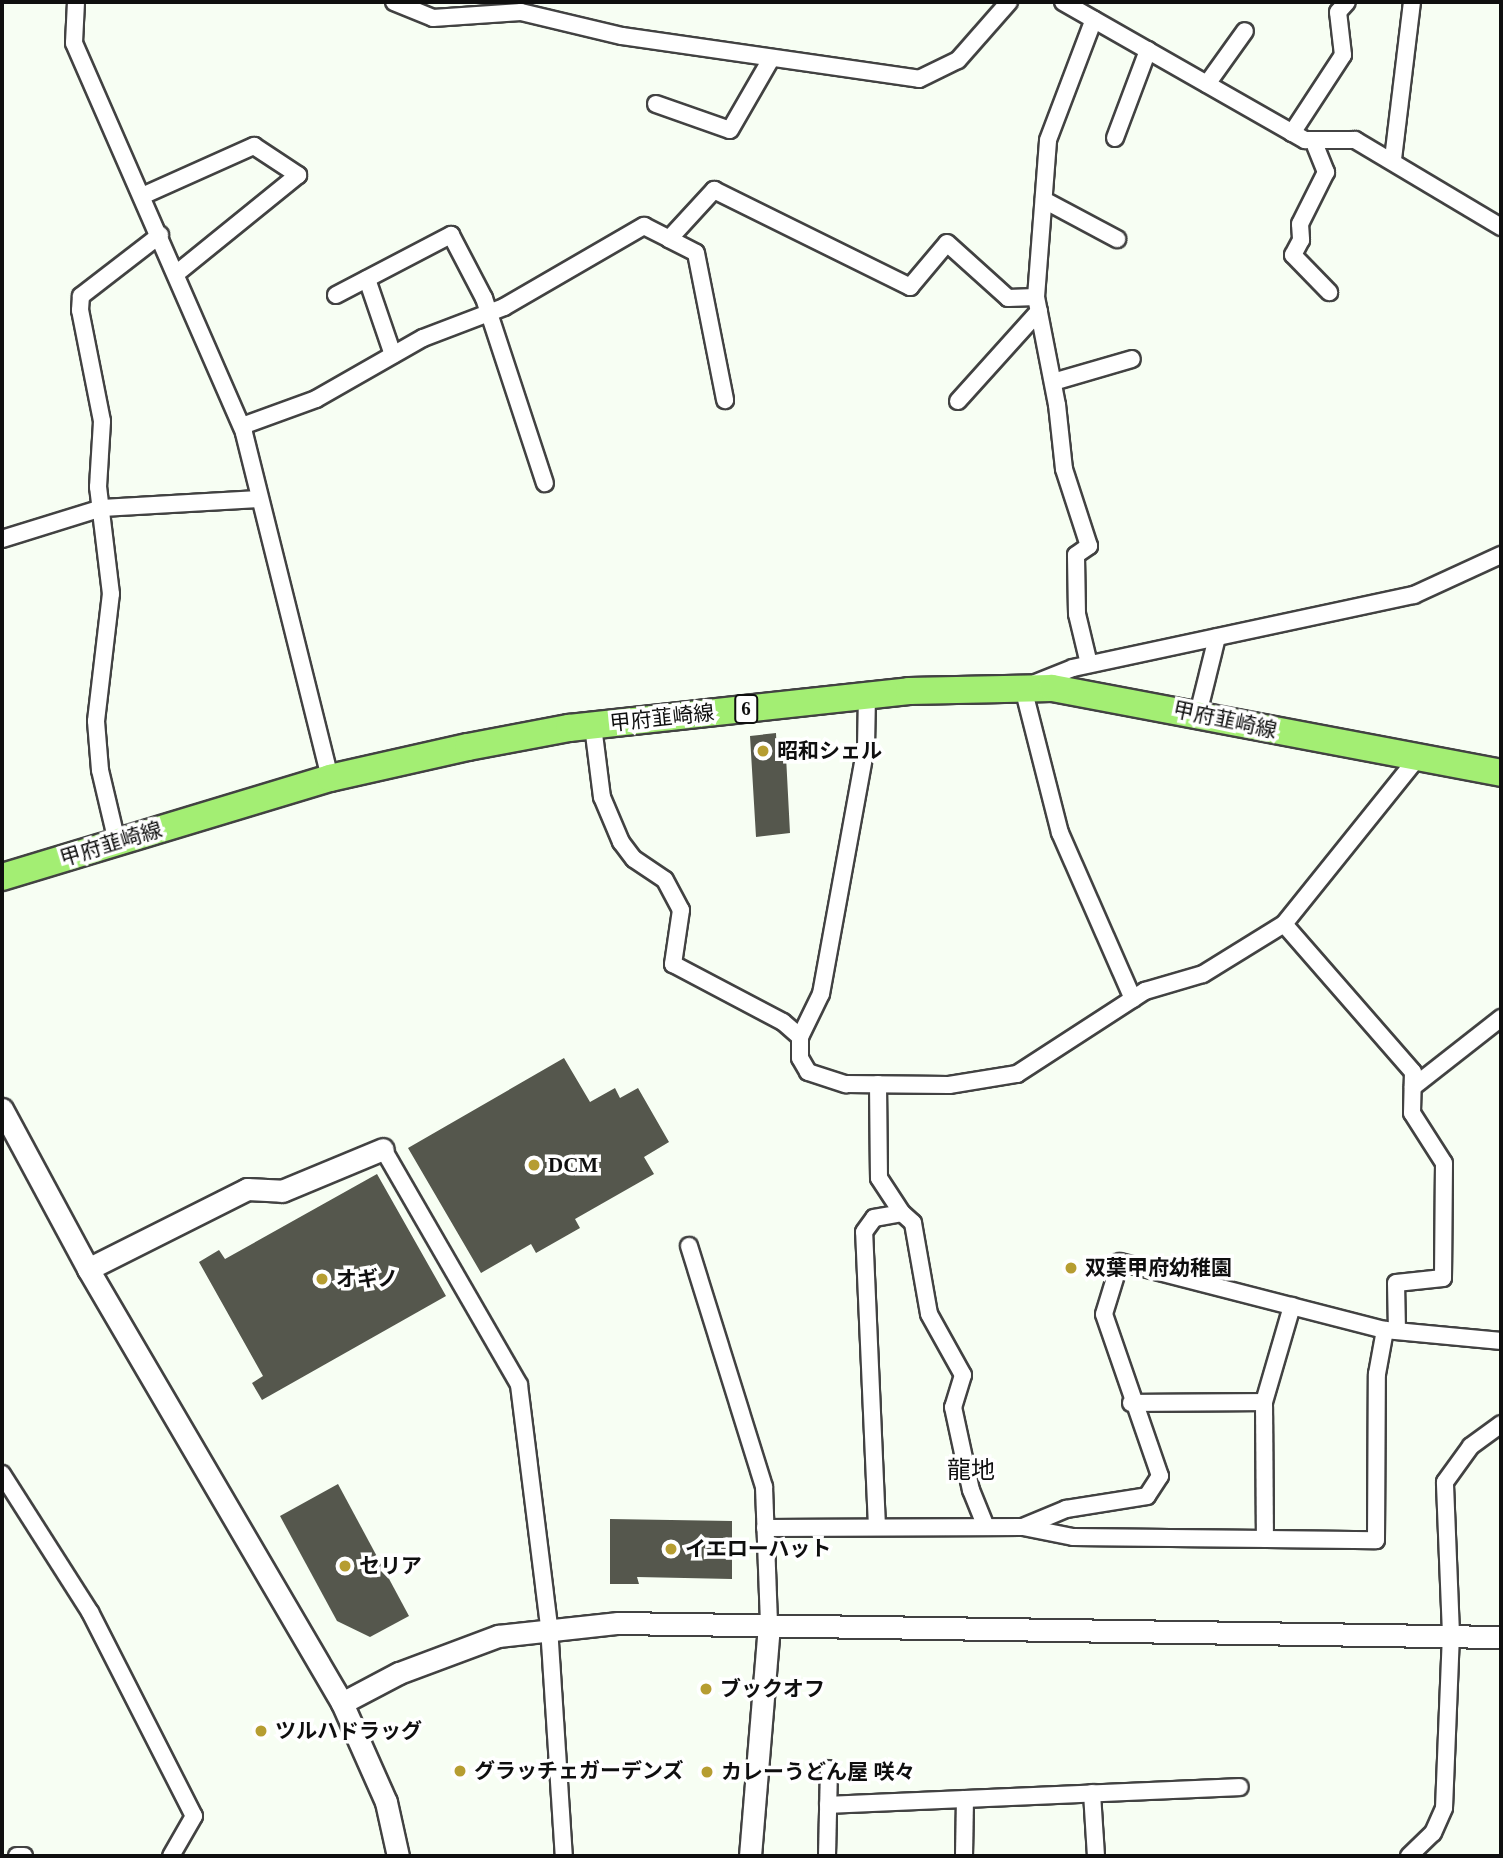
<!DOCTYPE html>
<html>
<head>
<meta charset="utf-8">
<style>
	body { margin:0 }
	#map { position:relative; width:1503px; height:1858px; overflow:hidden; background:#f7fef3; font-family:"Times New Roman","Noto Sans JP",serif }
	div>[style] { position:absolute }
	.building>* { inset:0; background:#55574d }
	.roads { filter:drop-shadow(2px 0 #424242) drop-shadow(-2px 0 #424242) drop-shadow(0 2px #424242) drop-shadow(0 -2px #424242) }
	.minor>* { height:16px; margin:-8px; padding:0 8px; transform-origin:8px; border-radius:8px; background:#fff }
	.tertiary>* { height:21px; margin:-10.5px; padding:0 10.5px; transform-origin:10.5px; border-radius:10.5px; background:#fff }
	.primary>* { height:26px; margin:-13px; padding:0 13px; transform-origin:13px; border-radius:13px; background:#a3ee73 }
	.dots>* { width:19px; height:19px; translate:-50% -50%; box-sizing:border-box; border:4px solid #fff; border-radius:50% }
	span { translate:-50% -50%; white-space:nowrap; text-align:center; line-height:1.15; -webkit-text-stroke:7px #fff; paint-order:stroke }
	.shield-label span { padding:2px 5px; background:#fff; border:2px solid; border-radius:5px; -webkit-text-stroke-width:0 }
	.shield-label { font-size:19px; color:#0f0f0f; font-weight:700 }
	.street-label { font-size:21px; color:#0f0f0f }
	.poi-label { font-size:21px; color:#0f0f0f; font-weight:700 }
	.left { translate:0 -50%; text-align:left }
	.quarter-label { font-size:24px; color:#0f0f0f }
	.frame { position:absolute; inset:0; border:4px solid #0f0f0f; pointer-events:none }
</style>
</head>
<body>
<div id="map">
	<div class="building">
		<div style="clip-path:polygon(776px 733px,777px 757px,786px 756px,790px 833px,756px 837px,750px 736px)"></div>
		<div style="clip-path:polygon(564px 1058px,590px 1102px,615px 1088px,620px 1098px,638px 1088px,669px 1142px,644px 1157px,654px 1174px,575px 1219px,580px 1228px,536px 1253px,531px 1244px,481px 1273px,408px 1148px)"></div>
		<div style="clip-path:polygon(377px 1174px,446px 1296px,262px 1400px,252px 1383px,263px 1376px,199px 1262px,219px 1250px,225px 1259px)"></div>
		<div style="clip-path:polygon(338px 1484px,409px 1616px,370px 1637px,337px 1621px,280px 1516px)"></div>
		<div style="clip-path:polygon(610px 1519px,732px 1521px,732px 1579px,637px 1577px,639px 1584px,610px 1584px)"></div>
	</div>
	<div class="roads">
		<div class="minor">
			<div style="left:76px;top:2px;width:41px;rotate:92.8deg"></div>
			<div style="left:74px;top:43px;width:425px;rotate:66.4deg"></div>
			<div style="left:244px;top:433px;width:356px;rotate:76deg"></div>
			<div style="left:394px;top:2px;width:42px;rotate:22.3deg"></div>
			<div style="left:433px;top:18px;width:88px;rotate:-3.9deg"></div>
			<div style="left:521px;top:12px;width:104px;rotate:13.4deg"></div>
			<div style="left:622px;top:36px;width:300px;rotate:8.2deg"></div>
			<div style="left:919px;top:79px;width:43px;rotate:-26deg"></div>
			<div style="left:958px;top:60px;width:77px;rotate:-48.7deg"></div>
			<div style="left:1063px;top:2px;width:279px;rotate:29.7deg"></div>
			<div style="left:1305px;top:140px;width:50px"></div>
			<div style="left:1355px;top:140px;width:170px;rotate:30.8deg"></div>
			<div style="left:1207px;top:84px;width:65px;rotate:-54.4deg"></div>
			<div style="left:656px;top:104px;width:78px;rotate:19.4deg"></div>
			<div style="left:730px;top:130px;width:82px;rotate:-60deg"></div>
			<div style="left:1292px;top:133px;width:93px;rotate:-56.8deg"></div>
			<div style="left:1343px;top:55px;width:43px;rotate:-96.6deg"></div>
			<div style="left:1338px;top:12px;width:13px;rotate:-48deg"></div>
			<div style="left:1115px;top:138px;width:94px;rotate:-69.4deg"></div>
			<div style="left:1313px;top:140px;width:35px;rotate:68deg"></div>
			<div style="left:1326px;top:172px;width:58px;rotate:116.6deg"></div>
			<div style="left:1300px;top:224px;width:16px;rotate:86deg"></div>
			<div style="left:1301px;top:240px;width:17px;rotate:118deg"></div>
			<div style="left:1293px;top:255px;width:52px;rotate:45.8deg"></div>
			<div style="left:1393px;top:159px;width:158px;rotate:-83.1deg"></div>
			<div style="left:142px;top:196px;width:123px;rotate:-24.1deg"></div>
			<div style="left:254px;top:146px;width:53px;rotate:33.4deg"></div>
			<div style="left:298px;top:175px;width:156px;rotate:141deg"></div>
			<div style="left:1044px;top:200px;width:83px;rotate:28.1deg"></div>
			<div style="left:669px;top:239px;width:30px;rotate:27deg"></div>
			<div style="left:696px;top:253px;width:150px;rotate:78.8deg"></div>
			<div style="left:367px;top:279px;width:80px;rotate:71.1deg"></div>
			<div style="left:336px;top:295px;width:130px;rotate:-27.6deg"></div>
			<div style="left:451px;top:235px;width:71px;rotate:62.4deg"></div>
			<div style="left:484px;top:298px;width:195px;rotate:71.8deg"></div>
			<div style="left:1053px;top:382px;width:82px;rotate:-16.2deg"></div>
			<div style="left:958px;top:401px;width:121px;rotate:-48deg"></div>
			<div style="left:242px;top:426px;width:79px;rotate:-20deg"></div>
			<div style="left:316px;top:399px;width:123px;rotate:-29.7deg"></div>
			<div style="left:423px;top:338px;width:87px;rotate:-20.9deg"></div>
			<div style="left:504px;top:307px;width:162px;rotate:-30.1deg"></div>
			<div style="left:644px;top:226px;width:28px;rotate:27deg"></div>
			<div style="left:669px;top:239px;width:67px;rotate:-47.4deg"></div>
			<div style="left:714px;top:190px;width:219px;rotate:26.3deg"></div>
			<div style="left:910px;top:287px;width:57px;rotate:-49.9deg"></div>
			<div style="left:947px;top:243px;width:82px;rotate:42deg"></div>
			<div style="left:1008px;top:298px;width:28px;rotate:-2deg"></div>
			<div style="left:2px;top:539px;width:105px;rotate:-17.2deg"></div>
			<div style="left:102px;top:508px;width:157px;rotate:-3.3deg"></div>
			<div style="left:1089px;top:664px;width:51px;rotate:-103.5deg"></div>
			<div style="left:1077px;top:614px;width:59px;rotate:-91deg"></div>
			<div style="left:1076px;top:555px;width:16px;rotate:-35deg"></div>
			<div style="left:1089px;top:546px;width:81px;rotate:-108deg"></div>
			<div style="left:1064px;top:469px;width:64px;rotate:-96.2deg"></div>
			<div style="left:1057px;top:405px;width:110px;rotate:-101deg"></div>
			<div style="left:1036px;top:297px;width:157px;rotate:-85.6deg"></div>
			<div style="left:1048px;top:140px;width:129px;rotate:-69.2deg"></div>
			<div style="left:1198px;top:714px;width:79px;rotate:-76.1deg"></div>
			<div style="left:593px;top:726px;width:72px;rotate:82.8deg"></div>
			<div style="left:602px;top:797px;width:49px;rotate:67.1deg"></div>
			<div style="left:621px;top:842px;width:21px;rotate:53deg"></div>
			<div style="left:634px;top:859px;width:37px;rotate:34deg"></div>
			<div style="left:665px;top:880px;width:34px;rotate:62deg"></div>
			<div style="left:681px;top:910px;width:55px;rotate:98.4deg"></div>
			<div style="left:673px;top:964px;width:124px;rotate:27.8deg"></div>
			<div style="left:783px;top:1022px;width:23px;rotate:41deg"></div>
			<div style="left:800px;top:1037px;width:21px;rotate:90deg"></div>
			<div style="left:800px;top:1058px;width:16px;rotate:60deg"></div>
			<div style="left:808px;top:1072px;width:40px;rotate:18deg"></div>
			<div style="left:846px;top:1084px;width:103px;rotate:0.6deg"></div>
			<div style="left:949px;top:1085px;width:69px;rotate:-9.2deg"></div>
			<div style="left:1017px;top:1074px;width:153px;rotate:-33deg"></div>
			<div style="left:1145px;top:991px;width:60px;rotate:-16.3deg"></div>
			<div style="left:1203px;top:974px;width:95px;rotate:-31.7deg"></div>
			<div style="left:1284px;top:924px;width:211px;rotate:-51.2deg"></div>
			<div style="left:117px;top:842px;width:74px;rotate:-103.3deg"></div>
			<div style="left:100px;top:770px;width:49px;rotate:-94.7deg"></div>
			<div style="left:96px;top:721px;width:128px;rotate:-83.3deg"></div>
			<div style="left:111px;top:594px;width:108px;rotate:-96.9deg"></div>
			<div style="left:98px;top:487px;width:66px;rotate:-86.5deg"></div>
			<div style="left:102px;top:421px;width:113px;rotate:-101.2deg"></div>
			<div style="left:80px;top:310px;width:14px;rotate:-86deg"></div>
			<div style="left:81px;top:296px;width:100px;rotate:-37.7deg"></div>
			<div style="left:1284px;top:924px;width:196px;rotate:48.9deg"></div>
			<div style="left:1413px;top:1072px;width:41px;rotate:91.4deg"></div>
			<div style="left:1412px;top:1113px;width:59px;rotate:57.4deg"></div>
			<div style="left:1444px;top:1163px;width:115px;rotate:90.5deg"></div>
			<div style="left:1443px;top:1278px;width:47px;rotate:173.9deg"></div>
			<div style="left:1396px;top:1283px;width:48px;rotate:88.8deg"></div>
			<div style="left:1133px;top:999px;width:181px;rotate:-113.7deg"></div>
			<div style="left:1060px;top:833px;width:150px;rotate:-104.3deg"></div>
			<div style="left:1023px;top:688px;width:54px;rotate:-21.8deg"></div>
			<div style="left:1073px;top:668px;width:349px;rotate:-12.1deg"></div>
			<div style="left:1414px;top:595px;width:96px;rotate:-24.7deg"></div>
			<div style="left:800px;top:1037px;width:48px;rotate:-64deg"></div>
			<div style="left:821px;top:994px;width:251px;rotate:-79.7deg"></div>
			<div style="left:866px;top:747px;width:51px;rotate:-88.9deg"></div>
			<div style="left:878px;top:1084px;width:94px;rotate:89.4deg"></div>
			<div style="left:879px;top:1178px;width:42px;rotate:56.7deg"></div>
			<div style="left:1413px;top:1087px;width:112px;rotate:-38.1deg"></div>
			<div style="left:383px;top:1149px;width:272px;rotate:60deg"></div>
			<div style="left:519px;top:1385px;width:244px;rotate:82.9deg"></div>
			<div style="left:549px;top:1627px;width:229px;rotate:86.3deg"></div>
			<div style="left:689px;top:1246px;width:252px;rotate:72.7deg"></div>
			<div style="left:764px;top:1487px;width:139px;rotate:87.9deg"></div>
			<div style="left:1264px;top:1402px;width:100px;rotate:-73.7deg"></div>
			<div style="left:1131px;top:1403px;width:133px;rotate:-0.4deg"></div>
			<div style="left:1264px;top:1402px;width:137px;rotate:89.6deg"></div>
			<div style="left:2px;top:1474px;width:164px;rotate:57.5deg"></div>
			<div style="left:90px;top:1612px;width:229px;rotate:63deg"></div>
			<div style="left:194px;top:1816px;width:46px;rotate:119.9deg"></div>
			<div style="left:877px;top:1527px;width:295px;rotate:-92.5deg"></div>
			<div style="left:864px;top:1232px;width:17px;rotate:-54deg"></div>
			<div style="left:874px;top:1218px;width:28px;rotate:-10deg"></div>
			<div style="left:902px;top:1213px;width:15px;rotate:42deg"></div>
			<div style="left:913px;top:1223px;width:92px;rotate:80deg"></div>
			<div style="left:929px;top:1314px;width:70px;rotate:60.9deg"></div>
			<div style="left:963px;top:1375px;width:34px;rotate:107deg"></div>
			<div style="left:953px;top:1407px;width:85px;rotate:77.8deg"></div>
			<div style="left:971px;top:1490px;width:40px;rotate:68deg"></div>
			<div style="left:1023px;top:1527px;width:47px;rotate:-22.7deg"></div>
			<div style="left:1066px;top:1509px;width:82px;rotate:-9.1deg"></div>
			<div style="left:1147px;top:1496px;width:24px;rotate:-57deg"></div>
			<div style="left:1160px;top:1476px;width:171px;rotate:-109.1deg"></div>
			<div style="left:1104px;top:1314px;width:54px;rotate:-72.9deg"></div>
			<div style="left:1120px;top:1262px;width:274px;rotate:14.4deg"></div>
			<div style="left:1385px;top:1330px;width:117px;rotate:5.4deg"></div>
			<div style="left:765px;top:1528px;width:258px;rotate:-0.2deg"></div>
			<div style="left:1023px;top:1527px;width:51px;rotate:11.3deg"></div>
			<div style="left:1073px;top:1537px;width:303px;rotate:0.6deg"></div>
			<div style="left:1376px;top:1540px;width:166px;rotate:-89.7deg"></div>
			<div style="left:1377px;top:1374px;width:45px;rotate:-79.7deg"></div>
			<div style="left:1092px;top:1793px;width:63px;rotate:86.4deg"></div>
			<div style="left:828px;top:1805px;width:412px;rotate:-2.5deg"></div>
			<div style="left:17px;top:1856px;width:7px"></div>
			<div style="left:827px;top:1856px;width:87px;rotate:-88.7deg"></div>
			<div style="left:964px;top:1856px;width:57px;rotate:-89deg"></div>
			<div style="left:1409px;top:1856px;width:33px;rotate:-44deg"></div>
			<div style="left:1433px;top:1833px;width:27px;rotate:-66deg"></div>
			<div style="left:1444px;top:1808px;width:174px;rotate:-87.7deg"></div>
			<div style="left:1451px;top:1634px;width:152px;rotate:-92.3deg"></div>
			<div style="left:1445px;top:1482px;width:44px;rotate:-54.2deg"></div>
			<div style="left:1471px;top:1446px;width:37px;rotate:-36deg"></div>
		</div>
		<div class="tertiary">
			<div style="left:2px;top:1109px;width:182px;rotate:61.7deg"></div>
			<div style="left:88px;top:1269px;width:503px;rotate:59.66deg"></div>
			<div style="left:342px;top:1703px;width:108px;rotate:66deg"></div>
			<div style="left:386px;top:1802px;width:55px;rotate:77.5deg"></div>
			<div style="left:88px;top:1269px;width:178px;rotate:-26.7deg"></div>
			<div style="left:247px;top:1189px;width:35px;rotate:3deg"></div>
			<div style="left:282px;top:1191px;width:109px;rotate:-22.6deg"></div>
			<div style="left:342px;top:1703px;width:64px;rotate:-27.8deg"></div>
			<div style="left:399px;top:1673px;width:106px;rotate:-20.5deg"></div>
			<div style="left:498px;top:1636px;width:121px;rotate:-6.2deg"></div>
			<div style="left:618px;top:1623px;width:883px;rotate:0.91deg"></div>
			<div style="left:750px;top:1856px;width:231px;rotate:-85.3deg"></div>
		</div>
		<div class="primary">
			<div style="left:2px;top:877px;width:343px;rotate:-16.8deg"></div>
			<div style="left:330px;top:778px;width:141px;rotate:-12.7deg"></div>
			<div style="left:468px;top:747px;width:103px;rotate:-10.7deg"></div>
			<div style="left:569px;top:728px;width:342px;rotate:-6.2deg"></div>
			<div style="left:909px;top:691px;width:143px;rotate:-1.2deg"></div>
			<div style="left:1052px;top:688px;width:457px;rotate:10.7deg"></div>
		</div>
	</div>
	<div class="dots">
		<div style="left:763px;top:751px;background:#b69d31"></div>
		<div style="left:534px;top:1165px;background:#b69d31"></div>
		<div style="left:1071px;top:1268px;background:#b69d31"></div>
		<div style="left:322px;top:1279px;background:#b69d31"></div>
		<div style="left:671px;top:1549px;background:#b69d31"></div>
		<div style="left:345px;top:1566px;background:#b69d31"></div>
		<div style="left:706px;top:1689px;background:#b69d31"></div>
		<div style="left:261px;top:1731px;background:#b69d31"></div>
		<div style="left:460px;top:1771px;background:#b69d31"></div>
		<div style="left:707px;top:1772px;background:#b69d31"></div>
	</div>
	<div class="shield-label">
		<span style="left:746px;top:709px">6</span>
	</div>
	<div class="street-label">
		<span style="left:662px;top:718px;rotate:-6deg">甲府韮崎線</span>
		<span style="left:1225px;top:720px;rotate:12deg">甲府韮崎線</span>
		<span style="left:111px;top:844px;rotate:-17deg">甲府韮崎線</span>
	</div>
	<div class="poi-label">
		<span class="left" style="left:777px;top:751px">昭和シェル</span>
		<span class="left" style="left:548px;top:1165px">DCM</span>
		<span class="left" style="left:1085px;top:1268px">双葉甲府幼稚園</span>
		<span class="left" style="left:336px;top:1279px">オギノ</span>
		<span class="left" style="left:685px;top:1549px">イエローハット</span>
		<span class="left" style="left:359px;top:1566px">セリア</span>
		<span class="left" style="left:720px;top:1689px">ブックオフ</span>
		<span class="left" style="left:275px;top:1731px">ツルハドラッグ</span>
		<span class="left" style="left:474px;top:1771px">グラッチェガーデンズ</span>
		<span class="left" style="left:721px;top:1772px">カレーうどん屋 咲々</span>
	</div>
	<div class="quarter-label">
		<span style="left:971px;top:1471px">龍地</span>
	</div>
	<div class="frame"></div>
</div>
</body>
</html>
